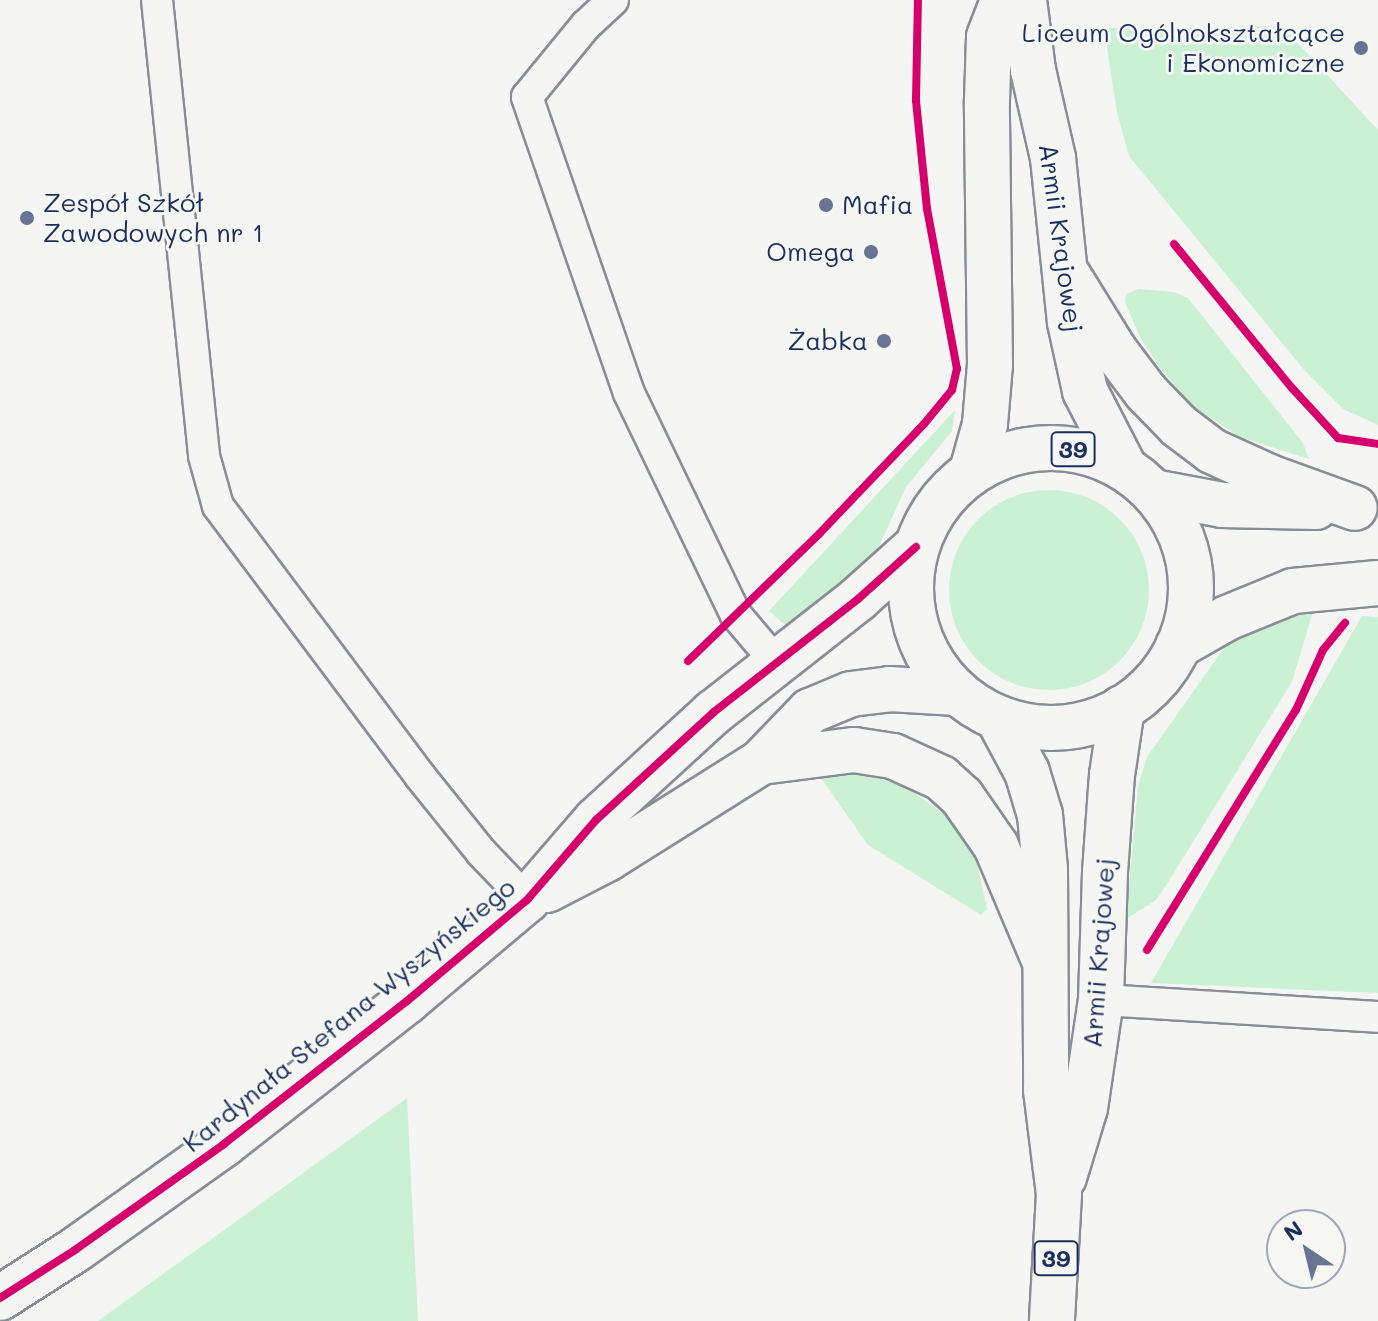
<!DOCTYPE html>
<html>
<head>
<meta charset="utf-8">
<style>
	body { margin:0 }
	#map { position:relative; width:1378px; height:1321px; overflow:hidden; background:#f5f5f3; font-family:Mali,sans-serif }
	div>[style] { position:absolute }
	.green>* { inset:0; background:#caf1d4 }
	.round { border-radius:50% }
	.roads { filter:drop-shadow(2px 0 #898d95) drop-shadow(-2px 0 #898d95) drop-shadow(0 2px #898d95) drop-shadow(0 -2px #898d95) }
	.service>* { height:30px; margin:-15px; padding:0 15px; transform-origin:15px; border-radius:15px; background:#f5f5f3 }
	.tertiary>* { height:44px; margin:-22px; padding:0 22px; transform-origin:22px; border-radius:22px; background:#f5f5f3 }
	.primary>* { height:44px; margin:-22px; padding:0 22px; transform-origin:22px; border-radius:22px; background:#f5f5f3 }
	.primary>.ring { margin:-22px; padding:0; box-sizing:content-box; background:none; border:44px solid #f5f5f3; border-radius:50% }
	.cycleway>* { height:8px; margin:-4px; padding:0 4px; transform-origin:4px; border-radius:4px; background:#d6006c }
	.dots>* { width:22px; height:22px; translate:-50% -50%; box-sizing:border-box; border:4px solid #f6f6f2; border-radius:50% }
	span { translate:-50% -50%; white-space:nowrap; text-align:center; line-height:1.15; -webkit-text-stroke:6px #f6f6f2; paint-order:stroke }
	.shield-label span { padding:2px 6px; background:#f6f6f2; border:2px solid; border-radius:6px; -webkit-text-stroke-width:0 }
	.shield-label { font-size:24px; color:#1b2f5e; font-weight:700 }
	.poi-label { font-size:26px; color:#1b2f5e }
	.right { translate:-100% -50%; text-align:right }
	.left { translate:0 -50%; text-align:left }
	.street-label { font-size:26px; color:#1b2f5e }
	.north { position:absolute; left:1266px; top:1209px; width:80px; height:80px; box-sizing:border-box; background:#f6f6f2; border:2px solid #9ea6b7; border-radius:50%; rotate:325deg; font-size:22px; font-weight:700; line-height:32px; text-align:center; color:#1b2f5e }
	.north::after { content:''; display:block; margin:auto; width:28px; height:36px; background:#677492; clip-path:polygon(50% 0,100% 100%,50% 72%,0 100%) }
</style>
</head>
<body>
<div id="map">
	<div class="green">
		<div style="clip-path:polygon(1282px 26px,1378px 130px,1378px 425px,1343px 409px,1305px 371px,1129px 156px,1117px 112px,1104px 28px)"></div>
		<div style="clip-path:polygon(1138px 289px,1174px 292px,1188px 298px,1303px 443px,1309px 459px,1240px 437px,1194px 407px,1159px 367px,1140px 337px,1125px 302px,1126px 294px)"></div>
		<div style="clip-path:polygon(955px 410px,952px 431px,906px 487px,875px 555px,856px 578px,787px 627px,769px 611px)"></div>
		<div class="round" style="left:949px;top:490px;width:200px;height:200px"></div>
		<div style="clip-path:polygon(1314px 608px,1292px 682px,1167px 884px,1156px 900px,1126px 919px,1138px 787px,1147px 757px,1224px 648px,1237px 637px,1253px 625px)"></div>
		<div style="clip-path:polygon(1362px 616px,1378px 617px,1378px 993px,1151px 983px)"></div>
		<div style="clip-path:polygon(852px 775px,871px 776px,904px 786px,952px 819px,975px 855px,987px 909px,981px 915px,868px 845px,821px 778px)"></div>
		<div style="clip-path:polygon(407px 1098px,418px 1321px,98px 1321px)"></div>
	</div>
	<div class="roads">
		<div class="service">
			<div style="left:157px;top:0;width:458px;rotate:84.1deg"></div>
			<div style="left:204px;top:456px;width:52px;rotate:74.4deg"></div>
			<div style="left:218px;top:506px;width:337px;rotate:53.2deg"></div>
			<div style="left:420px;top:776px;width:97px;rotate:51.2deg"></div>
			<div style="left:481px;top:852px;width:66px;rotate:46.2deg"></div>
			<div style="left:613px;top:0;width:37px;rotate:137deg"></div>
			<div style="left:586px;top:25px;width:93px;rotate:129.3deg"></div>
			<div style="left:527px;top:97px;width:313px;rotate:71deg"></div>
			<div style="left:629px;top:393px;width:246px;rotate:64.3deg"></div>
			<div style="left:736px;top:615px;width:60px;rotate:49.7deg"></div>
			<div style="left:1101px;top:1000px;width:278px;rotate:3.5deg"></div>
		</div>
		<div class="tertiary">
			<div style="left:1066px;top:272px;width:93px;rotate:58.2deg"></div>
			<div style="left:1115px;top:351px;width:51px;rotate:52.9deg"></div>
			<div style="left:1146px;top:392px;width:47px;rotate:45.9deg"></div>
			<div style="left:1179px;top:426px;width:41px;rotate:37.1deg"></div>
			<div style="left:1212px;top:451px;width:63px;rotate:24.5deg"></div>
			<div style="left:1269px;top:477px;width:91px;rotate:19.8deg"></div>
			<div style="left:1154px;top:492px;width:69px;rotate:10.8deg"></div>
			<div style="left:1222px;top:505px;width:94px;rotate:1.2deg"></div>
			<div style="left:1178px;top:646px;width:56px;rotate:-29.7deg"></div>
			<div style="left:1227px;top:618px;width:71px;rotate:-22.2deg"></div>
			<div style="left:1293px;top:591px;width:85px;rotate:-5.4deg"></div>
			<div style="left:761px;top:762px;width:94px;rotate:-7.4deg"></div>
			<div style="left:854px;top:750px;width:39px;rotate:9deg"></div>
			<div style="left:893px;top:756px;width:53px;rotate:24.6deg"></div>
			<div style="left:941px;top:778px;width:28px;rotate:42deg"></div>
			<div style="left:962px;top:797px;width:60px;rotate:55.2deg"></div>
			<div style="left:996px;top:846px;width:121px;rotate:67.1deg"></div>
			<div style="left:547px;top:890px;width:68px;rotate:-27.3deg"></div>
			<div style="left:607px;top:859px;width:182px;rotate:-32.2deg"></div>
			<div style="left:761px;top:762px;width:71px;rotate:-46.1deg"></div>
			<div style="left:810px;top:711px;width:44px;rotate:-22.5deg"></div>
			<div style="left:851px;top:694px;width:38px;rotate:-7deg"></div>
			<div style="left:889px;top:689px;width:68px;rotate:3.4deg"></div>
			<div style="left:0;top:1298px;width:89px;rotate:-32.6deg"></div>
			<div style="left:75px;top:1250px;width:183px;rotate:-35.4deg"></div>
			<div style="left:224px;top:1144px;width:232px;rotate:-38deg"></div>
			<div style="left:407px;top:1001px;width:157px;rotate:-40.1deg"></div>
			<div style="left:527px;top:900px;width:106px;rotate:-49.2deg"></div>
			<div style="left:596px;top:820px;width:160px;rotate:-42.5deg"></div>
			<div style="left:714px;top:712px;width:183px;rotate:-38.1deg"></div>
			<div style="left:858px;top:599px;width:78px;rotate:-41.9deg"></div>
		</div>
		<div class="primary">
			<div style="left:1024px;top:0;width:71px;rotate:82.7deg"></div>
			<div style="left:1033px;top:70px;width:90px;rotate:77.2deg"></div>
			<div style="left:1053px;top:158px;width:165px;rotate:84.1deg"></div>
			<div style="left:1070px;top:322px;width:71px;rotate:77.7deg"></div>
			<div style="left:1085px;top:391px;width:85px;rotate:62.8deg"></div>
			<div class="ring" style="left:911px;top:448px;width:236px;height:236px"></div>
			<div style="left:972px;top:471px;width:49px;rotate:-74.5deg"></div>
			<div style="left:985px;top:424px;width:60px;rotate:-85.2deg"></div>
			<div style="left:990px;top:364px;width:263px;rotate:-90.7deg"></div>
			<div style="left:987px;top:101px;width:64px;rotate:-88.2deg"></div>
			<div style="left:989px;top:37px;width:40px;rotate:-69deg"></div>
			<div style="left:998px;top:718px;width:61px;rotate:61.8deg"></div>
			<div style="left:1027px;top:772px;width:45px;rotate:73.2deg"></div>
			<div style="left:1040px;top:815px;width:54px;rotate:84.7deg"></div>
			<div style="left:1045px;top:869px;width:221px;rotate:89.7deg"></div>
			<div style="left:1046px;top:1090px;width:105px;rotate:82.9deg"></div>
			<div style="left:1059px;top:1194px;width:127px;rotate:93.2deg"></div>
			<div style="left:1064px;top:1177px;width:72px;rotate:-73.1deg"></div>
			<div style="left:1085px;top:1108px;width:109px;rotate:-81.6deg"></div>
			<div style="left:1101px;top:1000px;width:128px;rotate:-88.2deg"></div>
			<div style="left:1105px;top:872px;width:97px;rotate:-85.9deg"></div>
			<div style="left:1112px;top:775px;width:68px;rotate:-81.5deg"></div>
		</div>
	</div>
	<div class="cycleway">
		<div style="left:1174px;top:244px;width:186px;rotate:50.7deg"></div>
		<div style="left:1292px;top:388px;width:68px;rotate:47.4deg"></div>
		<div style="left:1338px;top:438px;width:40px;rotate:8.5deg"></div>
		<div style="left:688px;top:661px;width:182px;rotate:-44.1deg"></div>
		<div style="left:819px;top:534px;width:152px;rotate:-46.3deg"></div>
		<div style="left:924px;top:424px;width:44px;rotate:-50.5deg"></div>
		<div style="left:952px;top:390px;width:22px;rotate:-77deg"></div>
		<div style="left:957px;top:369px;width:163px;rotate:-100.6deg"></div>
		<div style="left:927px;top:209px;width:110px;rotate:-95.8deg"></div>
		<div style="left:916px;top:100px;width:100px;rotate:-88.9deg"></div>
		<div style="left:1147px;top:950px;width:282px;rotate:-58.2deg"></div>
		<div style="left:1296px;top:710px;width:66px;rotate:-65.8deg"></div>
		<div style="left:1323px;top:650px;width:35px;rotate:-51deg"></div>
		<div style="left:0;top:1298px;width:89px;rotate:-32.6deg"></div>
		<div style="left:75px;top:1250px;width:183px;rotate:-35.4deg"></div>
		<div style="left:224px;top:1144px;width:232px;rotate:-38deg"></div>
		<div style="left:407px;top:1001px;width:157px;rotate:-40.1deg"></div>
		<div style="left:527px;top:900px;width:106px;rotate:-49.2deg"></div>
		<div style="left:596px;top:820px;width:160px;rotate:-42.5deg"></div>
		<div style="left:714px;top:712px;width:183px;rotate:-38.1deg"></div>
		<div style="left:858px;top:599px;width:78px;rotate:-41.9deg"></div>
	</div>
	<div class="dots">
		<div style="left:1361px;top:48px;background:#677492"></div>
		<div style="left:826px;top:205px;background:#677492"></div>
		<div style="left:27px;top:218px;background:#677492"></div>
		<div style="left:871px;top:252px;background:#677492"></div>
		<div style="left:884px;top:341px;background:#677492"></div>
	</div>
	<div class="shield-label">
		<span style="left:1073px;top:449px">39</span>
		<span style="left:1056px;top:1258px">39</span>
	</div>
	<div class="poi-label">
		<span class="right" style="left:1345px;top:48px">Liceum Ogólnokształcące<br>i Ekonomiczne</span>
		<span class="left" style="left:43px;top:218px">Zespół Szkół<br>Zawodowych nr 1</span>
		<span class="left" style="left:842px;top:205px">Mafia</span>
		<span class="right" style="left:855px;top:252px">Omega</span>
		<span class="right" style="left:868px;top:341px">Żabka</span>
	</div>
	<div class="street-label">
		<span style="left:1061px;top:238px;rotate:82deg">Armii Krajowej</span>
		<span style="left:1099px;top:953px;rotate:-86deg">Armii Krajowej</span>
		<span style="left:349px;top:1015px;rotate:-39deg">Kardynała Stefana Wyszyńskiego</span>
	</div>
	<div class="north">N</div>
</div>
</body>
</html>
